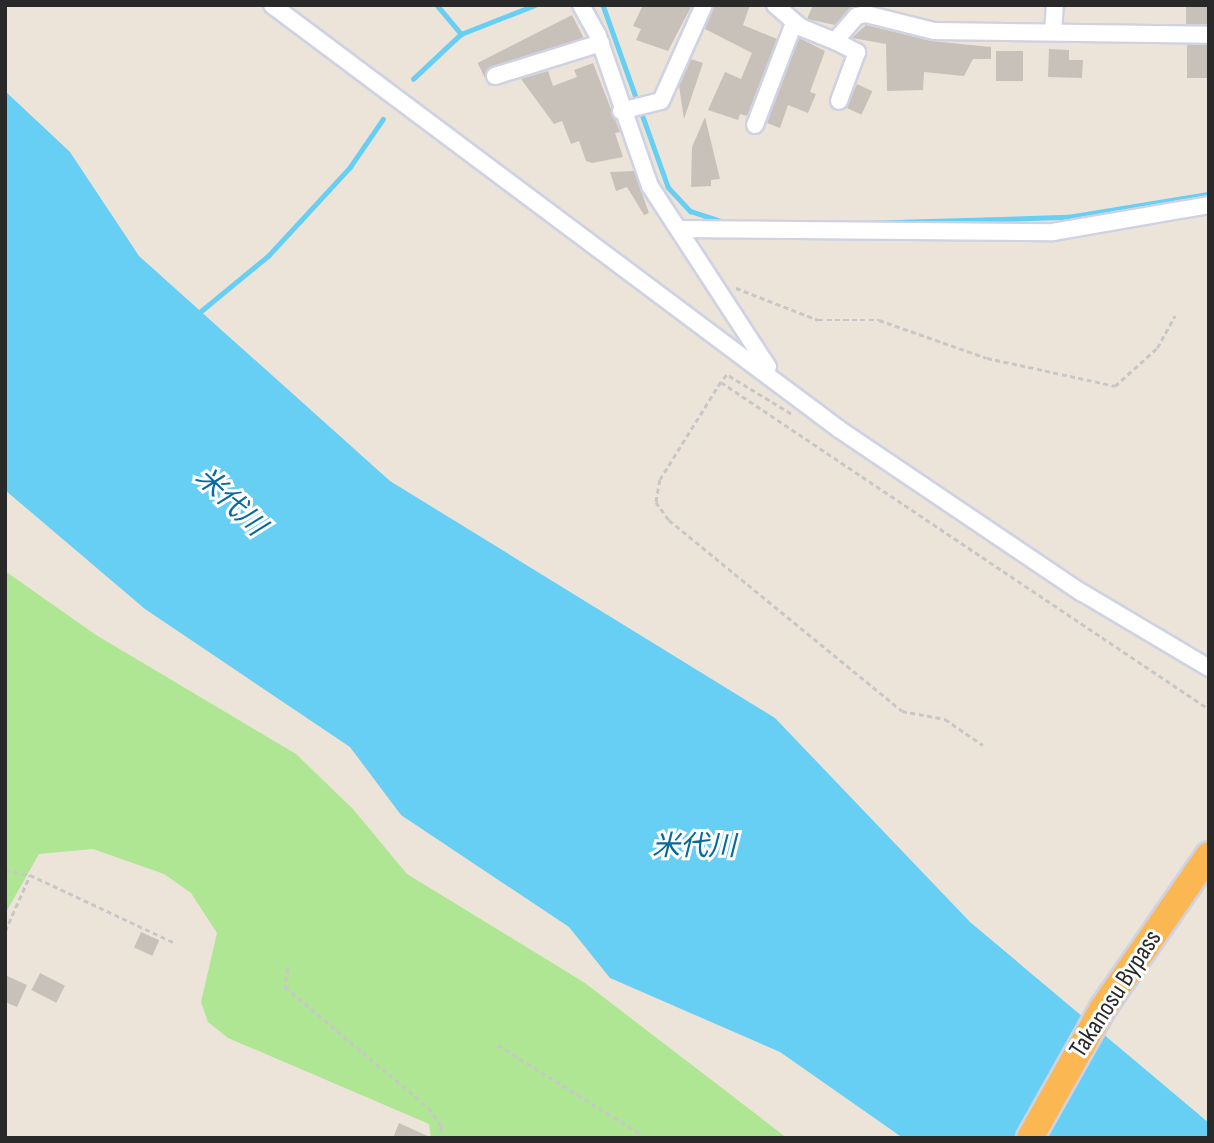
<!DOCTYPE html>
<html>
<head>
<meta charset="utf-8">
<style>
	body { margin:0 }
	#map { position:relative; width:1214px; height:1143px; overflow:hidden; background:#ece4d9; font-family:"Sofia Sans Condensed","Noto Sans JP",sans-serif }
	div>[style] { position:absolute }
	.green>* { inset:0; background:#afe693 }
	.water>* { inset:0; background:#67cef4 }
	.stream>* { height:4.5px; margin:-2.25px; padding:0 2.25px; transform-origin:2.25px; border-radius:2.25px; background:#67cef4 }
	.building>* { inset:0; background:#c7c1b9; transform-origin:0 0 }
	.path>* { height:2.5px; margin-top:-1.25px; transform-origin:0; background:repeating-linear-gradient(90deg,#c7c7c7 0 5px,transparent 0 8.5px) }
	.roads { filter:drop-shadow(2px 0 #cfd2e3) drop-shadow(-2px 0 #cfd2e3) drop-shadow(0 2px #cfd2e3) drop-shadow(0 -2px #cfd2e3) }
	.minor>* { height:16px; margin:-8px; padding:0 8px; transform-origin:8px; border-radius:8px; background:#fff }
	.trunk>* { height:26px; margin:-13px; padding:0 13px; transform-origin:13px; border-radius:13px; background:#fbb752 }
	span { translate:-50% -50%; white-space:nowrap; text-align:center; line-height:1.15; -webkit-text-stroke:6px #fff; paint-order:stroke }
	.street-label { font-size:26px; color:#292929 }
	.water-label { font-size:28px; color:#076a9e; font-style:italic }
	.frame { position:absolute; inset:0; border:7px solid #292929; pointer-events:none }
</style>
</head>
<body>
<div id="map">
	<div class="green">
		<div style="clip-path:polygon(5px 571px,96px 635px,296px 754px,353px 809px,407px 874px,585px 983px,787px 1138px,431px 1138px,429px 1124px,228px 1038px,208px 1022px,201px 1002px,217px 933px,191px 893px,164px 874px,93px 849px,39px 854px,5px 914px)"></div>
	</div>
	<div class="water">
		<div style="clip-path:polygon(5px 91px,70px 152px,139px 256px,390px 481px,775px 718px,970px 922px,1209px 1123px,1209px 1138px,903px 1138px,780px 1052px,610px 978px,569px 927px,401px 815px,350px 747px,145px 609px,5px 490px)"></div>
	</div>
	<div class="stream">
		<div style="left:437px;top:5px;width:38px;rotate:50deg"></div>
		<div style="left:603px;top:5px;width:193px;rotate:70.3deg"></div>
		<div style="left:668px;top:187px;width:33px;rotate:47deg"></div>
		<div style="left:690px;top:211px;width:35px;rotate:18deg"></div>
		<div style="left:413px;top:79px;width:66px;rotate:-43.2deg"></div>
		<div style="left:461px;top:34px;width:79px;rotate:-21.4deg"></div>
		<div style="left:862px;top:223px;width:206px;rotate:-1.7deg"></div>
		<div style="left:1068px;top:217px;width:143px;rotate:-9.3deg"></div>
		<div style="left:201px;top:311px;width:87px;rotate:-39.4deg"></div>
		<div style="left:268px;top:256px;width:121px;rotate:-47.3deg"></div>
		<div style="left:350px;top:167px;width:58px;rotate:-55.5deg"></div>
	</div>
	<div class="building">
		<div style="clip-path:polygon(643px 5px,692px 5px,668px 51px,636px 40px,641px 29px,633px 26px)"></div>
		<div style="clip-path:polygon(714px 5px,750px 5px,743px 25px,777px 39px,747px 116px,740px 114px,738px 120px,708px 110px,725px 72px,741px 79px,752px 53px,705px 29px)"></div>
		<div style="clip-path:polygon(813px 5px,855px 5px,835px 25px,807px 19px)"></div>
		<div style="left:1186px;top:5px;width:23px;height:19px"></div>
		<div style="left:572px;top:15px;width:25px;height:106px;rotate:63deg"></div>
		<div style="clip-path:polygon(866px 25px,931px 41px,991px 47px,991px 59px,973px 59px,964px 76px,924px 72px,923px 90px,887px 91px,886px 44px,852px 38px)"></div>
		<div style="clip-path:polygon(799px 38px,825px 51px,810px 92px,816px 94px,808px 113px,788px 105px,780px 128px,767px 123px)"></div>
		<div style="left:1187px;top:45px;width:21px;height:33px"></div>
		<div style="clip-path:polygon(1049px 49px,1069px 50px,1069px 60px,1083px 60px,1082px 78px,1048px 77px)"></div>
		<div style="left:996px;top:51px;width:27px;height:30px"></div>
		<div style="clip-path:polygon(691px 59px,703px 63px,684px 119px,679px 86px)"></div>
		<div style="clip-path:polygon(593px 63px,620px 132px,615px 133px,623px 157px,592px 163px,586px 161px,579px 141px,571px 144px,562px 121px,554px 124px,521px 79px,548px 71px,553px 86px,577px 77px,574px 70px)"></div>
		<div style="left:857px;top:84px;width:17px;height:26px;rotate:25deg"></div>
		<div style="clip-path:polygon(705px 117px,720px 179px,711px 180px,711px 186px,691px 187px,692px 147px)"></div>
		<div style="clip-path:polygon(634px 171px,649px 213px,644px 215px,627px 187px,616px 191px,610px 172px)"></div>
		<div style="left:141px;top:932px;width:20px;height:17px;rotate:24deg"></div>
		<div style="left:40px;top:973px;width:28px;height:19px;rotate:27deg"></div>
		<div style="clip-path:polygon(5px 975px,27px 985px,17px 1007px,5px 1002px)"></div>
		<div style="clip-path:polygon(399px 1123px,432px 1138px,393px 1138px)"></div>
	</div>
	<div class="path">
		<div style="left:736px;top:288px;width:88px;rotate:21.3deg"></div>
		<div style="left:818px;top:320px;width:61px"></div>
		<div style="left:879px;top:320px;width:114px;rotate:19.4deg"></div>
		<div style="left:987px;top:358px;width:131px;rotate:12.3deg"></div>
		<div style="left:1115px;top:386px;width:57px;rotate:-42.1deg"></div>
		<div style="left:1157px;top:348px;width:37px;rotate:-61deg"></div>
		<div style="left:721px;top:382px;width:115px;rotate:121.9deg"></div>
		<div style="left:660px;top:480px;width:22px;rotate:100deg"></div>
		<div style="left:656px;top:502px;width:22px;rotate:54deg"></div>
		<div style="left:669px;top:520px;width:301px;rotate:39.3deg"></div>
		<div style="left:902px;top:711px;width:44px;rotate:10.5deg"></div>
		<div style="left:945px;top:719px;width:46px;rotate:34.4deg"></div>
		<div style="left:791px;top:414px;width:75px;rotate:-148.6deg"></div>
		<div style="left:727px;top:375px;width:9px;rotate:131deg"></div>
		<div style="left:721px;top:382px;width:587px;rotate:33.83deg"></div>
		<div style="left:5px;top:870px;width:25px;rotate:12deg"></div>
		<div style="left:5px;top:931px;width:61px;rotate:-65.9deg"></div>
		<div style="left:30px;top:875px;width:158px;rotate:25.1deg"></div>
		<div style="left:288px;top:968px;width:19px;rotate:99deg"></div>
		<div style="left:285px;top:987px;width:188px;rotate:40deg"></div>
		<div style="left:429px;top:1108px;width:23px;rotate:56deg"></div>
		<div style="left:442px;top:1127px;width:11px;rotate:100deg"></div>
		<div style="left:498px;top:1045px;width:176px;rotate:32deg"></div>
	</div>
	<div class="roads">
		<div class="minor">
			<div style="left:272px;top:5px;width:708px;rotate:36.79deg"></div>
			<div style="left:839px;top:429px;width:292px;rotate:34deg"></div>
			<div style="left:1081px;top:592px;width:149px;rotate:30.7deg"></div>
			<div style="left:581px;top:5px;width:35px;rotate:61deg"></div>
			<div style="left:598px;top:36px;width:159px;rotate:70.9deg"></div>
			<div style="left:650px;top:186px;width:216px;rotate:56.9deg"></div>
			<div style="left:775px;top:5px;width:33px;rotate:41deg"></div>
			<div style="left:800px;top:27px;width:38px;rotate:22deg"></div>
			<div style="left:835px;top:41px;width:33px;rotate:-49deg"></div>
			<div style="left:857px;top:16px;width:9px;rotate:-13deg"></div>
			<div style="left:866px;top:14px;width:70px;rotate:14deg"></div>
			<div style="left:934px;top:31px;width:275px;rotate:0.8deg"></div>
			<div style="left:1053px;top:32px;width:27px;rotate:-86deg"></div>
			<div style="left:835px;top:41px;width:25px;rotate:27deg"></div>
			<div style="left:857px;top:52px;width:52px;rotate:110.2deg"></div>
			<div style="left:495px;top:76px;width:111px;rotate:-17.3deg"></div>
			<div style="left:621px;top:111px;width:41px;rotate:-14deg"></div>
			<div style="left:661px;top:101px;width:105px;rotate:-65.9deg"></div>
			<div style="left:755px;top:125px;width:109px;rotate:-69.1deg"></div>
			<div style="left:682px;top:229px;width:371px;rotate:0.5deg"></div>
			<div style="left:1053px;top:232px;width:158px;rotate:-9.8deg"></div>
		</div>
		<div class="trunk">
			<div style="left:1030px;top:1138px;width:149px;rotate:-60.7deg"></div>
			<div style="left:1103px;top:1008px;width:186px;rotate:-55.3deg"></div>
		</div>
	</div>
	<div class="street-label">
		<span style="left:1116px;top:994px;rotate:-57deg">Takanosu Bypass</span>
	</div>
	<div class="water-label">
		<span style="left:230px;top:502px;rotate:44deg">米代川</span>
		<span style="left:694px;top:847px">米代川</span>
	</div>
	<div class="frame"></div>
</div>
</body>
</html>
